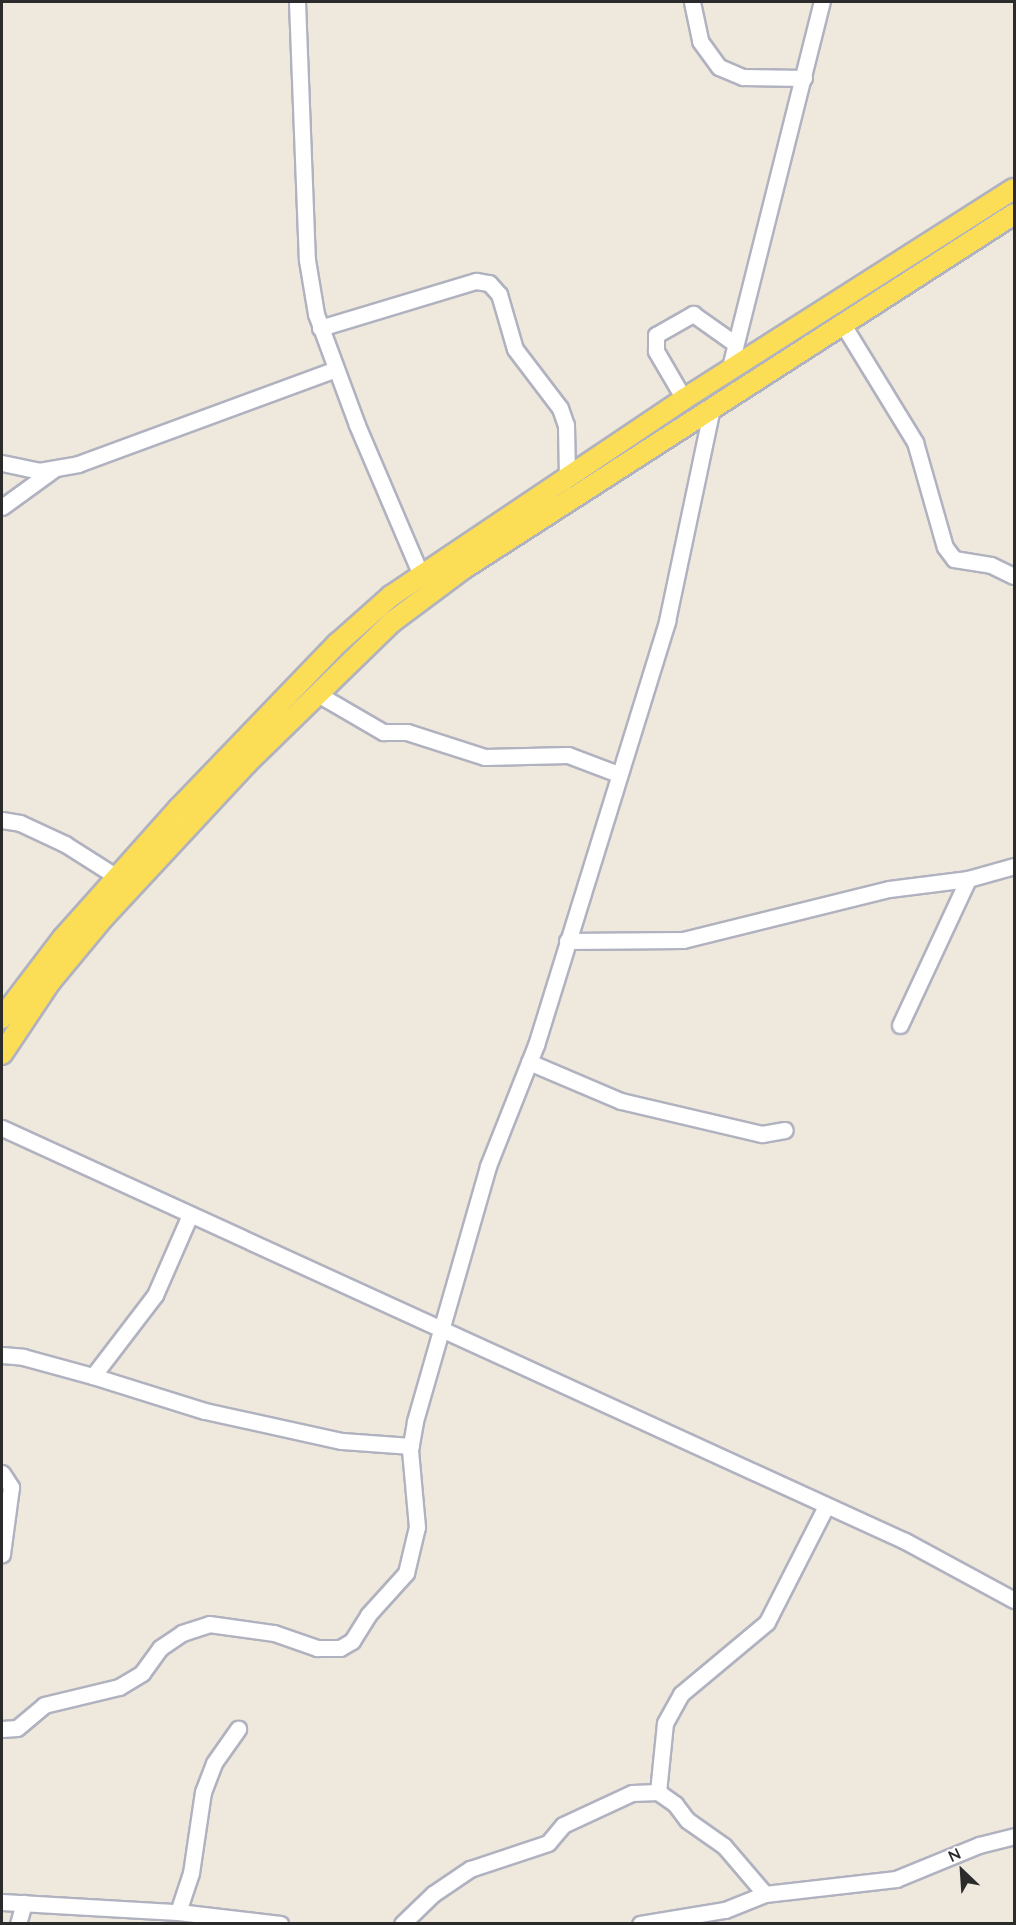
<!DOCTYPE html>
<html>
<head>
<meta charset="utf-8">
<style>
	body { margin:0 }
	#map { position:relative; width:1016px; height:1925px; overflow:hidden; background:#eee8dd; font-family:Quicksand,sans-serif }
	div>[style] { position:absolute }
	.roads { filter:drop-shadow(2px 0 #b1b2c0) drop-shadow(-2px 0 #b1b2c0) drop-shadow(0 2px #b1b2c0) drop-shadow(0 -2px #b1b2c0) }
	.minor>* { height:15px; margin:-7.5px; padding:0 7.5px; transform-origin:7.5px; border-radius:7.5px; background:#fff }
	.major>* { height:20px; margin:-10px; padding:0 10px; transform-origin:10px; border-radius:10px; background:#fbde55 }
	span { translate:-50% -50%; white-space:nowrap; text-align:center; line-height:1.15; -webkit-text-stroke:6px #fff; paint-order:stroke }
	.frame { position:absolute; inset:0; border:3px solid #2b2b2b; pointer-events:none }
	.north { position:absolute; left:932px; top:1841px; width:60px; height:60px; -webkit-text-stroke:4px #fff; paint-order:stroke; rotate:335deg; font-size:16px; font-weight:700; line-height:24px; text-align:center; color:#2b2b2b }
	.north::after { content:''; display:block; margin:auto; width:21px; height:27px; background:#2b2b2b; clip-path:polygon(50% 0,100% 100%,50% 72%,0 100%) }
</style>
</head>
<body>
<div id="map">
	<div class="roads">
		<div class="minor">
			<div style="left:297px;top:2px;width:258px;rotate:87.8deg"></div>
			<div style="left:307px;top:260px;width:55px;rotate:80.5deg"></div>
			<div style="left:316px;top:314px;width:118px;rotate:69.7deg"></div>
			<div style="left:357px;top:425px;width:161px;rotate:66.9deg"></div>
			<div style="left:692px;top:2px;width:40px;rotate:78deg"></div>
			<div style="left:700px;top:41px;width:32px;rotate:54deg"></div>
			<div style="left:719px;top:67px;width:26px;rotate:23deg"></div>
			<div style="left:743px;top:77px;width:61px;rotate:0.9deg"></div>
			<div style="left:842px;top:323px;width:140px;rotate:58.5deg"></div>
			<div style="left:915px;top:442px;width:109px;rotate:74.1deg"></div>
			<div style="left:945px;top:547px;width:15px;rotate:53deg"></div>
			<div style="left:954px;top:559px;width:37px;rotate:9deg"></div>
			<div style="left:991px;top:565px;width:25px;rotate:26deg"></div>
			<div style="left:320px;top:328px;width:163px;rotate:-16.8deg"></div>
			<div style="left:476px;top:281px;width:13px;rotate:9deg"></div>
			<div style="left:489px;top:283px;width:15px;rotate:48deg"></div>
			<div style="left:499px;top:294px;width:57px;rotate:73.8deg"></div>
			<div style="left:515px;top:349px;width:74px;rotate:52.7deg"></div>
			<div style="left:560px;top:408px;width:18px;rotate:71deg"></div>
			<div style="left:566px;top:425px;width:53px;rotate:88.9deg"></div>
			<div style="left:729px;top:371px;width:381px;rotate:-75.9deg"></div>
			<div style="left:684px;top:399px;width:56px;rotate:-120.3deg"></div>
			<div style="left:656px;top:351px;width:16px;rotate:-90deg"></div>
			<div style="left:656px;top:335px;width:43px;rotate:-29.6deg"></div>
			<div style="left:693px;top:314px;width:50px;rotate:35.3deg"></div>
			<div style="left:2px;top:463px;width:38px;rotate:12deg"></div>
			<div style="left:39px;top:471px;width:40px;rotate:-10deg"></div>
			<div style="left:78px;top:464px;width:275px;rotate:-20.2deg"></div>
			<div style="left:2px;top:507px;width:63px;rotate:-36deg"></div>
			<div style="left:316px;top:693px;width:78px;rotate:30.2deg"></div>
			<div style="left:383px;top:732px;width:24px"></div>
			<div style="left:407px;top:732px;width:82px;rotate:17.8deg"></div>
			<div style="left:485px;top:757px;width:83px;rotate:-1.4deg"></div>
			<div style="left:568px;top:755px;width:53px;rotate:20.8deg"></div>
			<div style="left:2px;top:820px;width:18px;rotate:9deg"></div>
			<div style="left:20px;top:823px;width:50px;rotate:25deg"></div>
			<div style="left:65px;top:844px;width:62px;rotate:32.4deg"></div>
			<div style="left:567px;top:941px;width:116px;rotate:-0.5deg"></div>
			<div style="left:683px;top:940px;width:212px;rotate:-13.9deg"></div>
			<div style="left:889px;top:889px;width:80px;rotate:-7.2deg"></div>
			<div style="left:968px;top:879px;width:48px;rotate:-15.8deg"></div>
			<div style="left:900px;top:1025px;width:161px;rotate:-65deg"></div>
			<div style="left:529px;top:1062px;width:100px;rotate:23deg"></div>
			<div style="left:621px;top:1101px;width:145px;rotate:13.2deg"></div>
			<div style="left:762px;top:1134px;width:23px;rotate:-10deg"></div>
			<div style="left:2px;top:1128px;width:993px;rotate:24.58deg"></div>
			<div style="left:905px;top:1541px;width:124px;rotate:28.4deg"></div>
			<div style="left:2px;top:1355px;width:21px;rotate:5deg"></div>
			<div style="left:23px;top:1357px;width:73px;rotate:15.2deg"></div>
			<div style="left:93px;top:1376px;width:117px;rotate:17.4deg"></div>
			<div style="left:205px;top:1411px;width:140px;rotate:12.4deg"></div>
			<div style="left:342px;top:1441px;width:69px;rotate:4.1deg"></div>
			<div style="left:93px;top:1376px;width:102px;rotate:-52.6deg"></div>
			<div style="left:155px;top:1295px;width:87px;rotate:-66.4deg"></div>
			<div style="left:2px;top:1473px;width:17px;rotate:57deg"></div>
			<div style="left:11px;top:1487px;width:68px;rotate:97.7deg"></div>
			<div style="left:2px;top:1729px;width:15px;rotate:-4deg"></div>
			<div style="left:17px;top:1728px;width:35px;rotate:-40deg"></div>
			<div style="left:44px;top:1705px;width:77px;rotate:-13.5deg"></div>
			<div style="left:119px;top:1687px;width:27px;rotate:-31deg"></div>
			<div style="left:142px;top:1673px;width:31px;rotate:-54deg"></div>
			<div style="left:160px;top:1648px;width:27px;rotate:-34deg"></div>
			<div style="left:182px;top:1633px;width:28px;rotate:-18deg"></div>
			<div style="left:209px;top:1624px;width:66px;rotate:7.9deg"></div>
			<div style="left:274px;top:1633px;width:46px;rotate:19.2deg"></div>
			<div style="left:317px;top:1648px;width:23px"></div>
			<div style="left:340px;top:1648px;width:14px;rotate:-30deg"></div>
			<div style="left:352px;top:1641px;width:31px;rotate:-58deg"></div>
			<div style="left:368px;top:1615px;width:57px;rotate:-47.9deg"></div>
			<div style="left:406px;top:1573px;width:47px;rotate:-76.6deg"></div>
			<div style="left:417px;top:1527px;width:77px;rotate:-95.2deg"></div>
			<div style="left:410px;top:1450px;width:29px;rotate:-80deg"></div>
			<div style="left:415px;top:1421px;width:265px;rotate:-74deg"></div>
			<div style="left:488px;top:1166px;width:130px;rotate:-68.4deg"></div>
			<div style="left:536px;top:1045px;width:444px;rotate:-72.8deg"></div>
			<div style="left:667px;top:621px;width:218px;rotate:-78.1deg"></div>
			<div style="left:658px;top:1792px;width:69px;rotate:-84.2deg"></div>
			<div style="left:665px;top:1723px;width:33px;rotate:-61deg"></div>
			<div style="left:681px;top:1694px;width:112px;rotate:-39.9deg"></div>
			<div style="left:767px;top:1622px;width:130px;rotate:-63deg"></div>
			<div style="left:2px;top:1902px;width:176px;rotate:3.3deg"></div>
			<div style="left:178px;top:1912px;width:103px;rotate:6.7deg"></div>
			<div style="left:178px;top:1912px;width:41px;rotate:-71.6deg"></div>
			<div style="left:191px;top:1873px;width:82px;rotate:-81.6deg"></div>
			<div style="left:203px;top:1792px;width:31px;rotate:-69deg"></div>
			<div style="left:214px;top:1763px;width:42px;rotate:-54.8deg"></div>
			<div style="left:18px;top:1924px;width:22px;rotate:-74deg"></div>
			<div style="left:402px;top:1924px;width:43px;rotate:-44.1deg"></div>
			<div style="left:433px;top:1894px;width:45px;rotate:-34deg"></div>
			<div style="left:470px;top:1869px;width:82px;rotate:-18.4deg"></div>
			<div style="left:548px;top:1843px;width:23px;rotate:-50deg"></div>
			<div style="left:563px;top:1825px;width:76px;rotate:-24.9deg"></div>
			<div style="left:632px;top:1793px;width:26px;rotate:-2deg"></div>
			<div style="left:658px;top:1792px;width:21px;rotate:35deg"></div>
			<div style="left:675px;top:1804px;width:20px;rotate:53deg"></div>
			<div style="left:687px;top:1820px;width:45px;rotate:35.1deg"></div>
			<div style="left:724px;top:1846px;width:63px;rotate:49.5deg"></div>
			<div style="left:640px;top:1924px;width:86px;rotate:-9.4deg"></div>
			<div style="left:725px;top:1910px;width:43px;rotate:-21.8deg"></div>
			<div style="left:765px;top:1894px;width:132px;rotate:-6.5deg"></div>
			<div style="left:896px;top:1879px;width:90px;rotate:-22.3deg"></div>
			<div style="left:979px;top:1845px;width:36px;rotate:-14deg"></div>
		</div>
		<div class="major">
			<div style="left:2px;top:1018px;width:101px;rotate:-52.7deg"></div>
			<div style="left:63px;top:938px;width:174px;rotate:-48.3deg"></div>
			<div style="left:179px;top:808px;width:229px;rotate:-46.1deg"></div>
			<div style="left:338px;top:643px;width:71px;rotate:-41.6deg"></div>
			<div style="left:391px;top:596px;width:353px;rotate:-33.9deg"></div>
			<div style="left:684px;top:399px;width:391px;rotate:-32.5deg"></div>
			<div style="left:2px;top:1054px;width:87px;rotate:-56.3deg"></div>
			<div style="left:50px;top:982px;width:85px;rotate:-50.3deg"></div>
			<div style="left:104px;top:917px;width:210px;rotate:-47.1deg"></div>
			<div style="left:247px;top:763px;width:202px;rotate:-44.2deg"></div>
			<div style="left:392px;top:622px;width:89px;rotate:-36.7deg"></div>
			<div style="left:463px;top:569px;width:655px;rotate:-32.79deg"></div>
		</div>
	</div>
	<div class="frame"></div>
	<div class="north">N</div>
</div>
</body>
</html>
